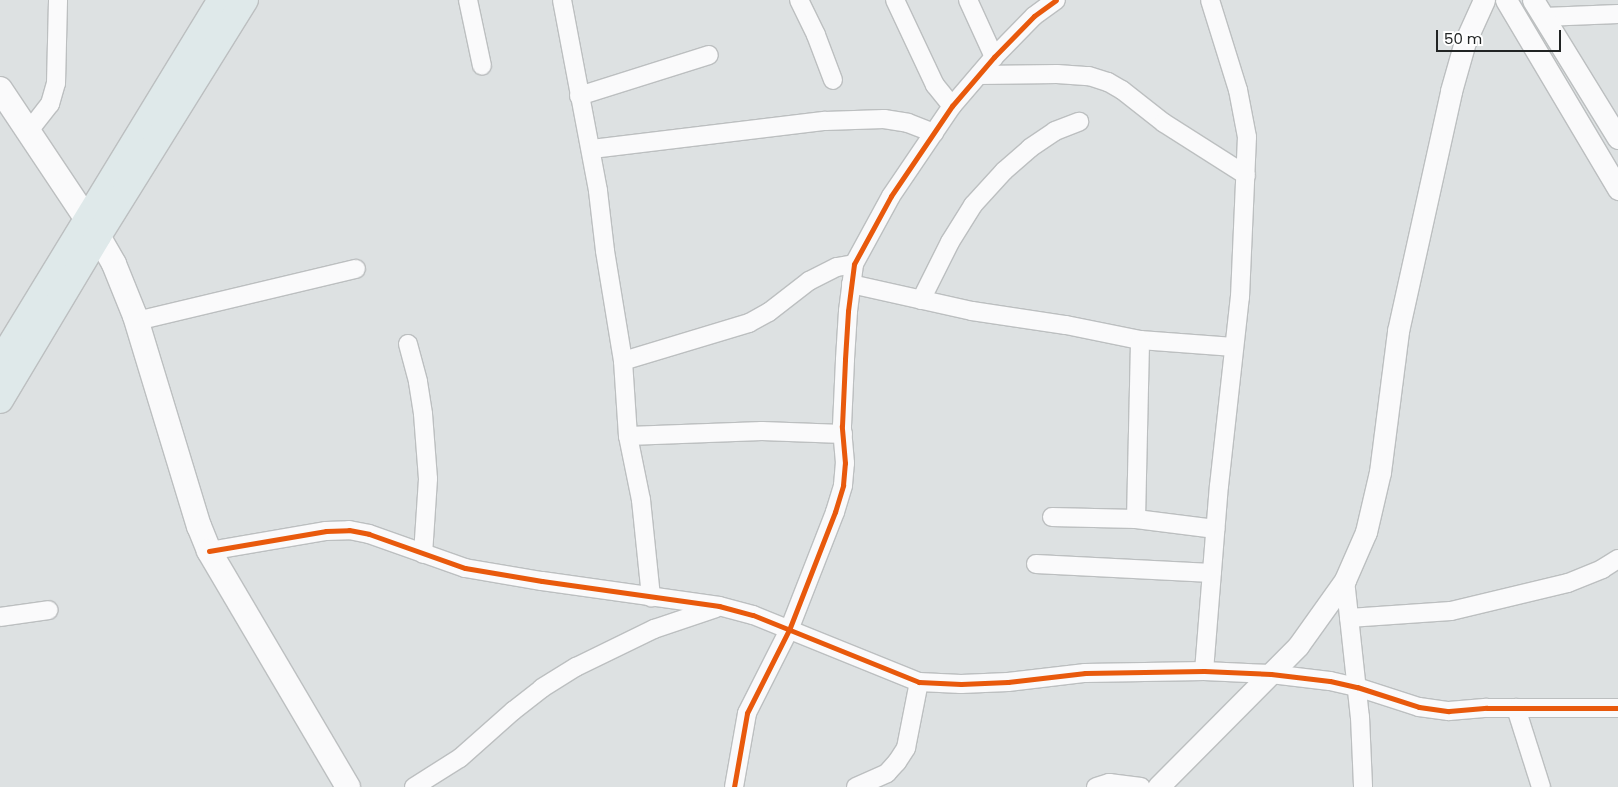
<!DOCTYPE html>
<html>
<head>
<meta charset="utf-8">
<style>
	body { margin:0 }
	#map { position:relative; width:1618px; height:787px; overflow:hidden; background:#dde1e2; font-family:Poppins,sans-serif }
	div>[style] { position:absolute }
	.roads { filter:drop-shadow(1px 0 #bcbfc0) drop-shadow(-1px 0 #bcbfc0) drop-shadow(0 1px #bcbfc0) drop-shadow(0 -1px #bcbfc0) }
	.minor>* { height:18px; margin:-9px; padding:0 9px; transform-origin:9px; border-radius:9px; background:#fafafb }
	.tertiary>* { height:21px; margin:-10.5px; padding:0 10.5px; transform-origin:10.5px; border-radius:10.5px; background:#fafafb }
	.secondary>* { height:24px; margin:-12px; padding:0 12px; transform-origin:12px; border-radius:12px; background:#fafafb }
	.primary>* { height:26px; margin:-13px; padding:0 13px; transform-origin:13px; border-radius:13px; background:#dfe9ea }
	.cycleway>* { height:5px; margin:-2.5px; padding:0 2.5px; transform-origin:2.5px; border-radius:2.5px; background:#e8590c }
	span { translate:-50% -50%; white-space:nowrap; text-align:center; line-height:1.15; -webkit-text-stroke:4px #fff; paint-order:stroke }
	.scale { position:absolute; left:1436px; top:30px; width:125px; height:22px; box-sizing:border-box; border:2px solid #212424; border-top:0; padding-left:6px; font-size:15px; line-height:18px; white-space:nowrap; color:#212424; -webkit-text-stroke:4px #fff; paint-order:stroke }
</style>
</head>
<body>
<div id="map">
	<div class="roads">
		<div class="minor">
			<div style="left:468px;top:0;width:67px;rotate:78deg"></div>
			<div style="left:562px;top:0;width:194px;rotate:79.3deg"></div>
			<div style="left:598px;top:191px;width:60px;rotate:83.3deg"></div>
			<div style="left:605px;top:251px;width:111px;rotate:80.7deg"></div>
			<div style="left:623px;top:361px;width:75px;rotate:86.2deg"></div>
			<div style="left:628px;top:436px;width:65px;rotate:78.5deg"></div>
			<div style="left:641px;top:500px;width:98px;rotate:84.1deg"></div>
			<div style="left:799px;top:0;width:39px;rotate:64deg"></div>
			<div style="left:816px;top:35px;width:48px;rotate:69.3deg"></div>
			<div style="left:895px;top:0;width:94px;rotate:64.8deg"></div>
			<div style="left:935px;top:85px;width:27px;rotate:51deg"></div>
			<div style="left:968px;top:0;width:63px;rotate:65.5deg"></div>
			<div style="left:1544px;top:17px;width:74px;rotate:-2.3deg"></div>
			<div style="left:979px;top:75px;width:78px;rotate:-0.7deg"></div>
			<div style="left:1057px;top:74px;width:32px;rotate:4deg"></div>
			<div style="left:1089px;top:76px;width:20px;rotate:18deg"></div>
			<div style="left:1108px;top:82px;width:16px;rotate:30deg"></div>
			<div style="left:1122px;top:90px;width:53px;rotate:38.2deg"></div>
			<div style="left:1164px;top:123px;width:97px;rotate:32.4deg"></div>
			<div style="left:579px;top:96px;width:136px;rotate:-17.5deg"></div>
			<div style="left:28px;top:132px;width:36px;rotate:-52deg"></div>
			<div style="left:50px;top:104px;width:22px;rotate:-74deg"></div>
			<div style="left:56px;top:83px;width:83px;rotate:-88.6deg"></div>
			<div style="left:592px;top:149px;width:235px;rotate:-6.9deg"></div>
			<div style="left:825px;top:121px;width:59px;rotate:-1.9deg"></div>
			<div style="left:884px;top:119px;width:24px;rotate:9deg"></div>
			<div style="left:908px;top:123px;width:28px;rotate:21deg"></div>
			<div style="left:851px;top:284px;width:124px;rotate:12.6deg"></div>
			<div style="left:972px;top:311px;width:95px;rotate:8.5deg"></div>
			<div style="left:1066px;top:325px;width:76px;rotate:11.5deg"></div>
			<div style="left:1140px;top:340px;width:94px;rotate:4.3deg"></div>
			<div style="left:921px;top:300px;width:65px;rotate:-63.4deg"></div>
			<div style="left:950px;top:242px;width:44px;rotate:-58.1deg"></div>
			<div style="left:973px;top:205px;width:46px;rotate:-47.6deg"></div>
			<div style="left:1004px;top:171px;width:35px;rotate:-41deg"></div>
			<div style="left:1030px;top:148px;width:30px;rotate:-34deg"></div>
			<div style="left:1055px;top:131px;width:26px;rotate:-21deg"></div>
			<div style="left:137px;top:321px;width:225px;rotate:-13.4deg"></div>
			<div style="left:408px;top:344px;width:39px;rotate:75deg"></div>
			<div style="left:418px;top:382px;width:32px;rotate:81deg"></div>
			<div style="left:423px;top:414px;width:65px;rotate:85.6deg"></div>
			<div style="left:428px;top:479px;width:75px;rotate:93.8deg"></div>
			<div style="left:623px;top:361px;width:132px;rotate:-16.8deg"></div>
			<div style="left:749px;top:323px;width:23px;rotate:-29deg"></div>
			<div style="left:769px;top:312px;width:51px;rotate:-37.8deg"></div>
			<div style="left:809px;top:281px;width:31px;rotate:-27deg"></div>
			<div style="left:837px;top:267px;width:17px;rotate:-10deg"></div>
			<div style="left:628px;top:436px;width:134px;rotate:-2.1deg"></div>
			<div style="left:762px;top:431px;width:81px;rotate:2.1deg"></div>
			<div style="left:1052px;top:517px;width:84px;rotate:1.4deg"></div>
			<div style="left:1136px;top:519px;width:80px;rotate:7.2deg"></div>
			<div style="left:1136px;top:519px;width:179px;rotate:-88.7deg"></div>
			<div style="left:209px;top:551px;width:119px;rotate:-9.7deg"></div>
			<div style="left:326px;top:531px;width:23px;rotate:-2deg"></div>
			<div style="left:349px;top:530px;width:20px;rotate:11deg"></div>
			<div style="left:369px;top:534px;width:102px;rotate:19.5deg"></div>
			<div style="left:465px;top:568px;width:78px;rotate:9.6deg"></div>
			<div style="left:542px;top:581px;width:179px;rotate:8deg"></div>
			<div style="left:719px;top:606px;width:35px;rotate:15deg"></div>
			<div style="left:753px;top:615px;width:179px;rotate:22deg"></div>
			<div style="left:919px;top:682px;width:42px;rotate:2.7deg"></div>
			<div style="left:961px;top:684px;width:47px;rotate:-2.4deg"></div>
			<div style="left:1008px;top:682px;width:78px;rotate:-6.7deg"></div>
			<div style="left:1085px;top:673px;width:119px;rotate:-1deg"></div>
			<div style="left:1204px;top:671px;width:67px;rotate:2.6deg"></div>
			<div style="left:1271px;top:674px;width:59px;rotate:6.8deg"></div>
			<div style="left:1330px;top:681px;width:28px;rotate:13deg"></div>
			<div style="left:1357px;top:687px;width:65px;rotate:17.9deg"></div>
			<div style="left:1419px;top:707px;width:30px;rotate:8deg"></div>
			<div style="left:1449px;top:711px;width:38px;rotate:-5deg"></div>
			<div style="left:1487px;top:708px;width:131px"></div>
			<div style="left:1036px;top:564px;width:176px;rotate:2.9deg"></div>
			<div style="left:1345px;top:580px;width:138px;rotate:83.8deg"></div>
			<div style="left:1360px;top:717px;width:70px;rotate:87.5deg"></div>
			<div style="left:0;top:617px;width:49px;rotate:-8.1deg"></div>
			<div style="left:1349px;top:618px;width:102px;rotate:-3.9deg"></div>
			<div style="left:1451px;top:611px;width:120px;rotate:-13.5deg"></div>
			<div style="left:1568px;top:583px;width:37px;rotate:-22deg"></div>
			<div style="left:1602px;top:569px;width:19px;rotate:-32deg"></div>
			<div style="left:1204px;top:671px;width:186px;rotate:-85.4deg"></div>
			<div style="left:1219px;top:486px;width:190px;rotate:-83.7deg"></div>
			<div style="left:1240px;top:297px;width:160px;rotate:-87.5deg"></div>
			<div style="left:1247px;top:137px;width:48px;rotate:-100.8deg"></div>
			<div style="left:1238px;top:90px;width:94px;rotate:-107.3deg"></div>
			<div style="left:1516px;top:708px;width:83px;rotate:72.4deg"></div>
			<div style="left:414px;top:787px;width:54px;rotate:-32.2deg"></div>
			<div style="left:460px;top:758px;width:71px;rotate:-41.6deg"></div>
			<div style="left:513px;top:711px;width:37px;rotate:-38deg"></div>
			<div style="left:542px;top:688px;width:40px;rotate:-32deg"></div>
			<div style="left:576px;top:667px;width:87px;rotate:-26deg"></div>
			<div style="left:654px;top:629px;width:65px;rotate:-18.7deg"></div>
			<div style="left:734px;top:787px;width:75px;rotate:-80deg"></div>
			<div style="left:747px;top:713px;width:93px;rotate:-63.2deg"></div>
			<div style="left:789px;top:630px;width:127px;rotate:-68.7deg"></div>
			<div style="left:835px;top:512px;width:28px;rotate:-73deg"></div>
			<div style="left:843px;top:485px;width:22px;rotate:-85deg"></div>
			<div style="left:845px;top:463px;width:37px;rotate:-95deg"></div>
			<div style="left:842px;top:426px;width:67px;rotate:-87.4deg"></div>
			<div style="left:845px;top:359px;width:48px;rotate:-86.4deg"></div>
			<div style="left:848px;top:311px;width:47px;rotate:-82.7deg"></div>
			<div style="left:854px;top:264px;width:77px;rotate:-61.4deg"></div>
			<div style="left:891px;top:196px;width:109px;rotate:-55.9deg"></div>
			<div style="left:952px;top:106px;width:65px;rotate:-49.4deg"></div>
			<div style="left:994px;top:57px;width:57px;rotate:-45.7deg"></div>
			<div style="left:1034px;top:16px;width:27px;rotate:-36deg"></div>
			<div style="left:856px;top:787px;width:34px;rotate:-24deg"></div>
			<div style="left:887px;top:773px;width:15px;rotate:-48deg"></div>
			<div style="left:897px;top:762px;width:17px;rotate:-57deg"></div>
			<div style="left:906px;top:748px;width:67px;rotate:-78.9deg"></div>
			<div style="left:1096px;top:787px;width:14px;rotate:-17deg"></div>
			<div style="left:1109px;top:783px;width:32px;rotate:7deg"></div>
		</div>
		<div class="tertiary">
			<div style="left:1506px;top:0;width:220px;rotate:59.3deg"></div>
			<div style="left:1533px;top:0;width:162px;rotate:58.4deg"></div>
			<div style="left:1158px;top:787px;width:199px;rotate:-45.2deg"></div>
			<div style="left:1298px;top:646px;width:81px;rotate:-54.5deg"></div>
			<div style="left:1345px;top:580px;width:52px;rotate:-66.4deg"></div>
			<div style="left:1366px;top:532px;width:62px;rotate:-76.9deg"></div>
			<div style="left:1380px;top:472px;width:142px;rotate:-82.7deg"></div>
			<div style="left:1398px;top:331px;width:246px;rotate:-77.5deg"></div>
			<div style="left:1451px;top:91px;width:51px;rotate:-74.1deg"></div>
			<div style="left:1465px;top:42px;width:46px;rotate:-65.7deg"></div>
		</div>
		<div class="secondary">
			<div style="left:0;top:89px;width:177px;rotate:56.3deg"></div>
			<div style="left:98px;top:236px;width:32px;rotate:60deg"></div>
			<div style="left:114px;top:264px;width:56px;rotate:68deg"></div>
			<div style="left:135px;top:316px;width:220px;rotate:73.1deg"></div>
			<div style="left:199px;top:526px;width:27px;rotate:68deg"></div>
			<div style="left:209px;top:551px;width:274px;rotate:59.5deg"></div>
		</div>
		<div class="primary">
			<div style="left:0;top:362px;width:424px;rotate:-58.6deg"></div>
			<div style="left:0;top:400px;width:191px;rotate:-59.1deg"></div>
			<div style="left:98px;top:236px;width:278px;rotate:-58.1deg"></div>
		</div>
	</div>
	<div class="cycleway">
		<div style="left:209px;top:551px;width:119px;rotate:-9.7deg"></div>
		<div style="left:326px;top:531px;width:23px;rotate:-2deg"></div>
		<div style="left:349px;top:530px;width:20px;rotate:11deg"></div>
		<div style="left:369px;top:534px;width:102px;rotate:19.5deg"></div>
		<div style="left:465px;top:568px;width:78px;rotate:9.6deg"></div>
		<div style="left:542px;top:581px;width:179px;rotate:8deg"></div>
		<div style="left:719px;top:606px;width:35px;rotate:15deg"></div>
		<div style="left:753px;top:615px;width:179px;rotate:22deg"></div>
		<div style="left:919px;top:682px;width:42px;rotate:2.7deg"></div>
		<div style="left:961px;top:684px;width:47px;rotate:-2.4deg"></div>
		<div style="left:1008px;top:682px;width:78px;rotate:-6.7deg"></div>
		<div style="left:1085px;top:673px;width:119px;rotate:-1deg"></div>
		<div style="left:1204px;top:671px;width:67px;rotate:2.6deg"></div>
		<div style="left:1271px;top:674px;width:59px;rotate:6.8deg"></div>
		<div style="left:1330px;top:681px;width:28px;rotate:13deg"></div>
		<div style="left:1357px;top:687px;width:65px;rotate:17.9deg"></div>
		<div style="left:1419px;top:707px;width:30px;rotate:8deg"></div>
		<div style="left:1449px;top:711px;width:38px;rotate:-5deg"></div>
		<div style="left:1487px;top:708px;width:131px"></div>
		<div style="left:734px;top:787px;width:75px;rotate:-80deg"></div>
		<div style="left:747px;top:713px;width:93px;rotate:-63.2deg"></div>
		<div style="left:789px;top:630px;width:127px;rotate:-68.7deg"></div>
		<div style="left:835px;top:512px;width:28px;rotate:-73deg"></div>
		<div style="left:843px;top:485px;width:22px;rotate:-85deg"></div>
		<div style="left:845px;top:463px;width:37px;rotate:-95deg"></div>
		<div style="left:842px;top:426px;width:67px;rotate:-87.4deg"></div>
		<div style="left:845px;top:359px;width:48px;rotate:-86.4deg"></div>
		<div style="left:848px;top:311px;width:47px;rotate:-82.7deg"></div>
		<div style="left:854px;top:264px;width:77px;rotate:-61.4deg"></div>
		<div style="left:891px;top:196px;width:109px;rotate:-55.9deg"></div>
		<div style="left:952px;top:106px;width:65px;rotate:-49.4deg"></div>
		<div style="left:994px;top:57px;width:57px;rotate:-45.7deg"></div>
		<div style="left:1034px;top:16px;width:27px;rotate:-36deg"></div>
	</div>
	<div class="scale">50 m</div>
</div>
</body>
</html>
